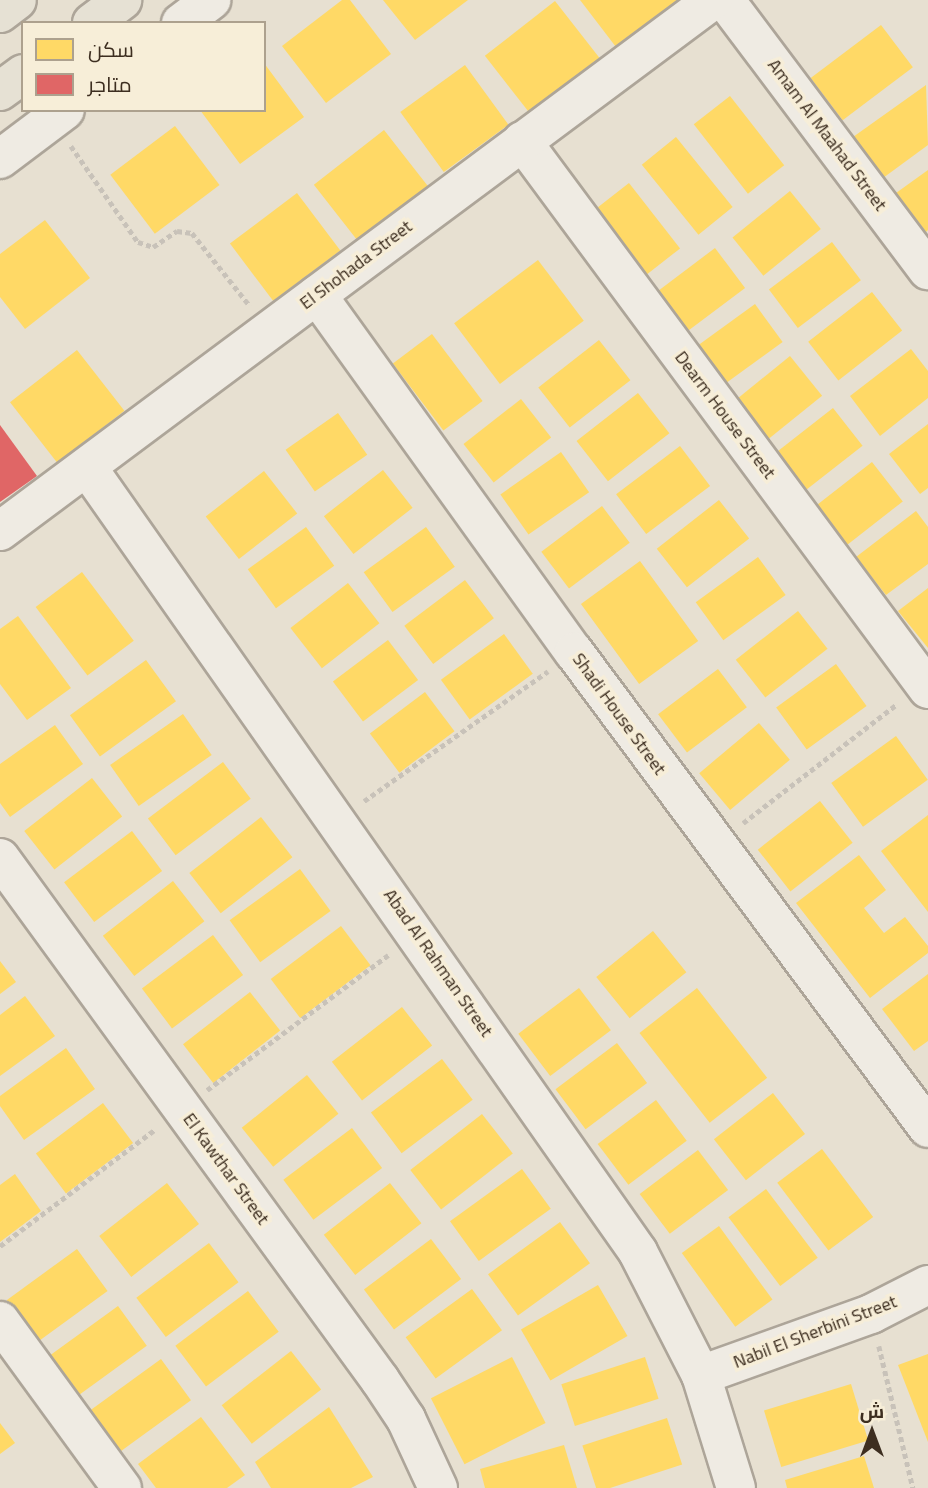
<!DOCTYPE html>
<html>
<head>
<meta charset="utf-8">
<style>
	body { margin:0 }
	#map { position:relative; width:928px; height:1488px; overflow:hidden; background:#e7e0d1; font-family:Georgia,Cairo,serif }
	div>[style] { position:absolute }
	.homes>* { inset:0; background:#ffd966; transform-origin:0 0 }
	.shops>* { inset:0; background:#e06666 }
	.path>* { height:4.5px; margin-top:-2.25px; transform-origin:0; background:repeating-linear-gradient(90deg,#c8c2b9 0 5px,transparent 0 8.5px) }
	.roads { filter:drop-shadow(2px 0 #ada599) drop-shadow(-2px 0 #ada599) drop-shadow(0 2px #ada599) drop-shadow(0 -2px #ada599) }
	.minor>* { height:38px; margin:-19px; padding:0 19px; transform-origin:19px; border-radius:19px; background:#efebe3 }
	.major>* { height:38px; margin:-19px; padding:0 19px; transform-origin:19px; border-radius:19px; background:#e6e1d4 }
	span { translate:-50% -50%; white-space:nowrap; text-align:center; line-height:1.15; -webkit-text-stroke:7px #f7eed8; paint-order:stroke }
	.street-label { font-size:18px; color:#3d2e20 }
	.legend { position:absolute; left:21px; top:21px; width:245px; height:91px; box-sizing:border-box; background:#f7eed8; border:2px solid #ada18e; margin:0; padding:9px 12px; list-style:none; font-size:21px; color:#3d2e20 }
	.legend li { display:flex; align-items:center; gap:14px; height:35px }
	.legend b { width:35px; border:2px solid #ada18e }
	.north { position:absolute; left:837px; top:1397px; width:70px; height:70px; -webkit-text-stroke:5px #f7eed8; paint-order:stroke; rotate:0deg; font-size:19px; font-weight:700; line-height:28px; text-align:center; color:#3d2e20 }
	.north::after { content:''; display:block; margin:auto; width:24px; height:32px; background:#3d2e20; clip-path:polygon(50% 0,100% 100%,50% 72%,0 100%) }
</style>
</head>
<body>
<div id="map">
	<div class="homes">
		<div style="clip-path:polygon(342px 0,350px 0,391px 54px,326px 103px,282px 46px)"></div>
		<div style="clip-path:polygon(383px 0,468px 0,415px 40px)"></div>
		<div style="clip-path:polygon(580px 0,678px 0,616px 47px)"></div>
		<div style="left:555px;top:1px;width:73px;height:89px;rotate:52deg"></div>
		<div style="left:881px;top:25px;width:53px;height:88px;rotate:53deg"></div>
		<div style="clip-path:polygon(264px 63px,304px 117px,240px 164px,200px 110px,264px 110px)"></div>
		<div style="left:465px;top:65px;width:74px;height:80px;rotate:54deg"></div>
		<div style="clip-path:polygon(926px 85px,928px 145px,883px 178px,853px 137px)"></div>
		<div style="left:730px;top:96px;width:88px;height:46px;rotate:52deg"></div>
		<div style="left:175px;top:126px;width:74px;height:81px;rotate:53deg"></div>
		<div style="left:384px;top:130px;width:74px;height:89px;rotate:52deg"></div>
		<div style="left:676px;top:137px;width:90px;height:44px;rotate:51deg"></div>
		<div style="clip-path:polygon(928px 170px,928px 230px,926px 232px,896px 193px)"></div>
		<div style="left:629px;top:183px;width:83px;height:50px;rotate:52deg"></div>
		<div style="left:790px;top:191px;width:49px;height:74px;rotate:51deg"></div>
		<div style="left:297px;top:193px;width:72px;height:84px;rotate:53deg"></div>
		<div style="clip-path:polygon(45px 220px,90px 278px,25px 329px,0 297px,0 254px)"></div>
		<div style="left:832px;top:242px;width:48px;height:79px;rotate:53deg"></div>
		<div style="left:715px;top:248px;width:50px;height:73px;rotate:53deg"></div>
		<div style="left:538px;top:260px;width:76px;height:105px;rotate:53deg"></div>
		<div style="left:872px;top:292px;width:49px;height:81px;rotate:52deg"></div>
		<div style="left:755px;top:304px;width:47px;height:72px;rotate:54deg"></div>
		<div style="left:432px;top:334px;width:84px;height:49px;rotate:53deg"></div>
		<div style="left:599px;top:340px;width:51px;height:77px;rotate:52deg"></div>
		<div style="clip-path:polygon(911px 349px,928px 371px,928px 398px,880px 436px,850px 396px)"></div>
		<div style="left:77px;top:350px;width:77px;height:85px;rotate:52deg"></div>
		<div style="left:790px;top:356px;width:51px;height:71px;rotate:51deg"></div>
		<div style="left:638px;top:393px;width:51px;height:78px;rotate:52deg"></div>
		<div style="left:521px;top:399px;width:49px;height:73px;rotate:52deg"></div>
		<div style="left:833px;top:408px;width:48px;height:71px;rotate:52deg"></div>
		<div style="left:338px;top:413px;width:51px;height:64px;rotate:55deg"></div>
		<div style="clip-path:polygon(928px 424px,928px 488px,920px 494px,889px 454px)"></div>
		<div style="left:680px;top:446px;width:50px;height:80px;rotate:53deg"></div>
		<div style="left:561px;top:452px;width:49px;height:74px;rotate:55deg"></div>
		<div style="left:872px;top:462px;width:50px;height:74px;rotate:52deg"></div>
		<div style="left:383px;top:470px;width:48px;height:75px;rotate:52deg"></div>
		<div style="left:264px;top:471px;width:54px;height:74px;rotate:52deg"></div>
		<div style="left:719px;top:500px;width:49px;height:79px;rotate:52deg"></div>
		<div style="left:602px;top:506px;width:46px;height:76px;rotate:53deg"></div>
		<div style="clip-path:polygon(916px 511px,928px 527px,928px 564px,886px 595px,856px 557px)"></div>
		<div style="left:306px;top:527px;width:48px;height:72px;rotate:54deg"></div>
		<div style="left:426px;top:527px;width:49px;height:77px;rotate:54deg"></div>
		<div style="left:758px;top:557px;width:47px;height:77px;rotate:54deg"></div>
		<div style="left:640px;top:561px;width:99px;height:73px;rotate:54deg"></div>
		<div style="left:82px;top:572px;width:86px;height:58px;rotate:53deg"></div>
		<div style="left:465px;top:580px;width:48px;height:76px;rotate:53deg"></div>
		<div style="left:348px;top:583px;width:51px;height:73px;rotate:52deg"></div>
		<div style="clip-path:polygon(928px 588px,928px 648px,898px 611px)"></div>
		<div style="left:798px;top:611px;width:48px;height:79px;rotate:52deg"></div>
		<div style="clip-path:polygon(18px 616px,71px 688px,27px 720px,0 684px,0 629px)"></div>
		<div style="left:504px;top:634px;width:49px;height:78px;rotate:54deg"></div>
		<div style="left:388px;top:640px;width:50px;height:69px;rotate:53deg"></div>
		<div style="left:146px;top:660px;width:51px;height:94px;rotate:54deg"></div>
		<div style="left:836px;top:664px;width:52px;height:74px;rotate:54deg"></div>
		<div style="left:718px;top:669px;width:48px;height:75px;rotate:53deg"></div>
		<div style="left:425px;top:692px;width:49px;height:69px;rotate:53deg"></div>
		<div style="left:183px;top:714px;width:50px;height:89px;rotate:55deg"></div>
		<div style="left:759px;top:723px;width:48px;height:78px;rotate:50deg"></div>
		<div style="clip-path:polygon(55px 725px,83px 764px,10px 817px,0 803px,0 764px)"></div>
		<div style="left:896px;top:736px;width:54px;height:80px;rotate:54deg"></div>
		<div style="left:223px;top:762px;width:46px;height:94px;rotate:53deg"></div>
		<div style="left:92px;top:778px;width:49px;height:86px;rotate:52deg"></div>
		<div style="left:820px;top:801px;width:53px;height:79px;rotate:52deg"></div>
		<div style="clip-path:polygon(928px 815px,928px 912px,881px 851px)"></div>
		<div style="left:261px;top:817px;width:51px;height:91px;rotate:52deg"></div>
		<div style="left:132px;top:831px;width:50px;height:85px;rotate:53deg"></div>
		<div style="clip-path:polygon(859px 855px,886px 890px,864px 908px,884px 933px,905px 917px,928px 946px,928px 953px,870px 998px,796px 903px)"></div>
		<div style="left:300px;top:869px;width:52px;height:87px;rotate:54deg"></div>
		<div style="left:173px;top:881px;width:51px;height:89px;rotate:52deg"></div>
		<div style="left:341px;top:926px;width:49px;height:88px;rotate:53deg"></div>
		<div style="left:653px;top:931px;width:53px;height:73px;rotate:51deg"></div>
		<div style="left:213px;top:935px;width:50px;height:89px;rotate:53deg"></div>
		<div style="clip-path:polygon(0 961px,16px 982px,0 994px)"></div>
		<div style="clip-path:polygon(928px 974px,928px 1041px,914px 1051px,882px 1009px)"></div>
		<div style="left:579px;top:988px;width:53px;height:76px;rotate:53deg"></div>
		<div style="left:697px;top:988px;width:114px;height:73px;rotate:52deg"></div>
		<div style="left:250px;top:992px;width:49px;height:85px;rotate:52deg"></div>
		<div style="clip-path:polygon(25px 996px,55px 1036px,0 1076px,0 1015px)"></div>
		<div style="left:402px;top:1007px;width:49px;height:89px;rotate:52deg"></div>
		<div style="left:617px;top:1043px;width:50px;height:77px;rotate:53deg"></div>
		<div style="clip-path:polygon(66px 1048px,95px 1089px,24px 1140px,0 1106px,0 1096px)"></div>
		<div style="left:442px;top:1059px;width:51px;height:89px;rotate:53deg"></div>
		<div style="left:307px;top:1075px;width:50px;height:84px;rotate:51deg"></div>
		<div style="left:773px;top:1093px;width:52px;height:75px;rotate:52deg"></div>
		<div style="left:656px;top:1100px;width:51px;height:73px;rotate:53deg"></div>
		<div style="left:103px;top:1103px;width:50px;height:84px;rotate:53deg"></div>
		<div style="left:482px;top:1114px;width:50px;height:91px;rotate:52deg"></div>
		<div style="left:352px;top:1128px;width:50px;height:86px;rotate:53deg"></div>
		<div style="left:822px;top:1149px;width:85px;height:56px;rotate:53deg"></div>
		<div style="left:698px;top:1150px;width:50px;height:73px;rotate:53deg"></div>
		<div style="left:522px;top:1169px;width:49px;height:89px;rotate:54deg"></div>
		<div style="clip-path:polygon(15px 1174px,41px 1211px,0 1242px,0 1185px)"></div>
		<div style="left:167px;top:1183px;width:52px;height:86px;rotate:52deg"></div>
		<div style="left:390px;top:1183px;width:51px;height:84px;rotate:52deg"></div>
		<div style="left:766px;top:1189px;width:86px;height:47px;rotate:53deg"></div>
		<div style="left:560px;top:1222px;width:51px;height:89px;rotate:54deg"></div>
		<div style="left:719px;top:1226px;width:91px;height:46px;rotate:54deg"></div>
		<div style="left:431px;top:1239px;width:50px;height:84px;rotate:53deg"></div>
		<div style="left:209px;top:1243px;width:49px;height:91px;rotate:53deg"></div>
		<div style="left:77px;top:1249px;width:52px;height:87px;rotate:54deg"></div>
		<div style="left:598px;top:1285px;width:59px;height:89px;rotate:60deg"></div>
		<div style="left:472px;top:1289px;width:51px;height:82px;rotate:54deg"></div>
		<div style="left:248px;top:1291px;width:51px;height:91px;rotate:53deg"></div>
		<div style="left:118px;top:1306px;width:49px;height:86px;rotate:54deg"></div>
		<div style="left:291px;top:1351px;width:49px;height:88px;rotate:52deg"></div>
		<div style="clip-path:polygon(928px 1354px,928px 1442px,898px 1365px)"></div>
		<div style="left:512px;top:1357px;width:74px;height:91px;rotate:63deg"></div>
		<div style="left:645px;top:1357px;width:44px;height:88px;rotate:72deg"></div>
		<div style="left:161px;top:1359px;width:51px;height:89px;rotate:54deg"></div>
		<div style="left:851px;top:1384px;width:59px;height:91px;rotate:73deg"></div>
		<div style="clip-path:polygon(329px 1407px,373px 1477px,351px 1488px,271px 1488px,255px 1462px)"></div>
		<div style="clip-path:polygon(201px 1417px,245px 1475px,227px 1488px,156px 1488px,138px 1464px)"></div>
		<div style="left:667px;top:1418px;width:49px;height:89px;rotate:72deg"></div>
		<div style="clip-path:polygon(0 1423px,15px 1443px,0 1454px)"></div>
		<div style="clip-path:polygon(564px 1445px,577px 1488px,485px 1488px,480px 1469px)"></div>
		<div style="clip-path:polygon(864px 1456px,874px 1488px,787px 1488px,785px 1480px)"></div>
	</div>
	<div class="shops">
		<div style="clip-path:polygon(0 425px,37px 476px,0 502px)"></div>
	</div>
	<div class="path">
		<div style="left:71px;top:146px;width:117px;rotate:55.1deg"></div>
		<div style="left:138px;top:242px;width:16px;rotate:18deg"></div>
		<div style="left:153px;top:247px;width:29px;rotate:-34deg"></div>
		<div style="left:177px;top:231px;width:15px;rotate:8deg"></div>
		<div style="left:192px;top:233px;width:93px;rotate:51.5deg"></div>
		<div style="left:364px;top:801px;width:225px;rotate:-35.2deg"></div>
		<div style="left:743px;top:823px;width:195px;rotate:-37.7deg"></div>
		<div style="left:207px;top:1090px;width:226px;rotate:-36.7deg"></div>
		<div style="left:0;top:1246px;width:195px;rotate:-36.9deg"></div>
		<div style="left:879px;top:1346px;width:146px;rotate:76.5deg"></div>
	</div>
	<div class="roads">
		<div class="minor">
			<div style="left:725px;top:0;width:338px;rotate:53.1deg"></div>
			<div style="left:181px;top:23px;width:38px;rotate:-37deg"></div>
			<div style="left:522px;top:141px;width:682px;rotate:53.47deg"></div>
			<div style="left:0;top:159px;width:81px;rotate:-37deg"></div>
			<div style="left:317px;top:295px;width:440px;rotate:54.3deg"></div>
			<div style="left:574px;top:652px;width:593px;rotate:53.36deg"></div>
			<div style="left:87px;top:467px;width:959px;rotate:54.93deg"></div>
			<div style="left:638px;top:1252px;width:138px;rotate:62.9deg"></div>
			<div style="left:701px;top:1375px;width:118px;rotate:72.8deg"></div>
			<div style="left:0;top:531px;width:889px;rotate:-36.68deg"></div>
			<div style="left:0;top:858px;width:646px;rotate:53.95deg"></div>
			<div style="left:380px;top:1380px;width:47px;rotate:56.3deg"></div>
			<div style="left:406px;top:1419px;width:76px;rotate:65.1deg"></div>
			<div style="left:0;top:1321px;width:207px;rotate:53.9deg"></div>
			<div style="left:701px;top:1375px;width:181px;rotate:-19.7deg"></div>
			<div style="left:871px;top:1314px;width:64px;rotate:-27deg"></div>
		</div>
		<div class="major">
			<div style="left:0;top:13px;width:21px;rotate:-37deg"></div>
			<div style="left:92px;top:23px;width:38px;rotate:-37deg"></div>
			<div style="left:0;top:91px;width:29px;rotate:-36deg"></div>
		</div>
	</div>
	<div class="street-label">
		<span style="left:827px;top:135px;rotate:53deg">Amam Al Maahad Street</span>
		<span style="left:356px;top:265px;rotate:-37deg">El Shohada Street</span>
		<span style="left:725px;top:415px;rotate:53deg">Dearm House Street</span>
		<span style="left:619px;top:714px;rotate:54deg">Shadi House Street</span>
		<span style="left:438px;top:963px;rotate:55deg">Abad Al Rahman Street</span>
		<span style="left:226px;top:1169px;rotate:54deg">El Kawthar Street</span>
		<span style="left:815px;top:1332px;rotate:-21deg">Nabil El Sherbini Street</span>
	</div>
	<ul class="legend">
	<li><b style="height:19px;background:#ffd966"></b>سكن</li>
	<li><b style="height:19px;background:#e06666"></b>متاجر</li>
	</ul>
	<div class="north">ش</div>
</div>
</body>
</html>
